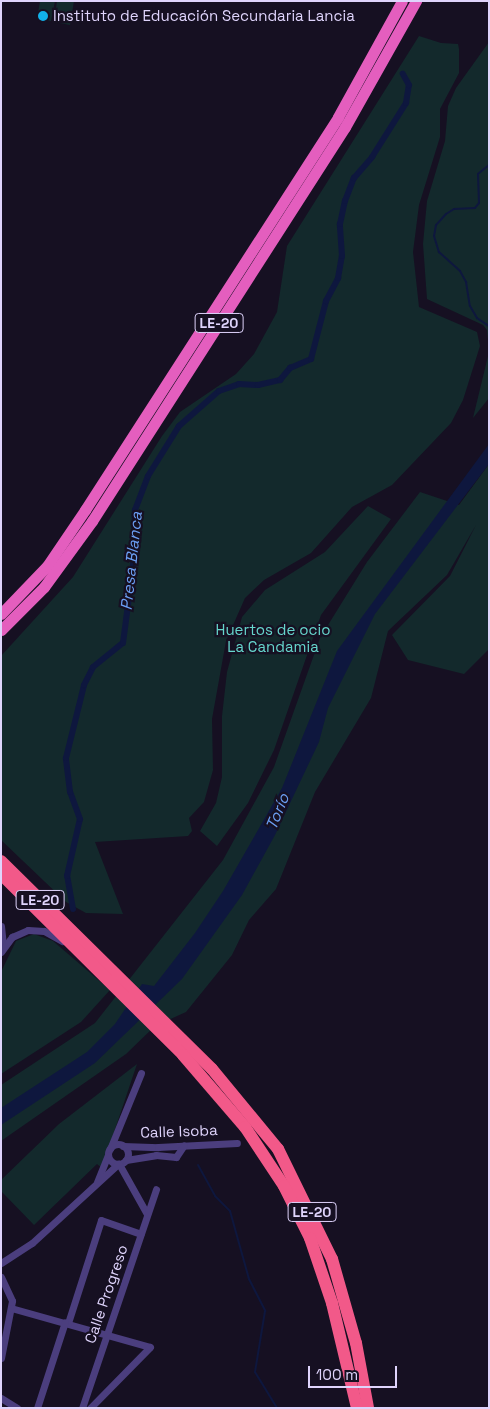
<!DOCTYPE html>
<html>
<head>
<meta charset="utf-8">
<style>
	body { margin:0 }
	#map { position:relative; width:490px; height:1409px; overflow:hidden; background:#161022; font-family:"Space Grotesk",sans-serif }
	div>[style] { position:absolute }
	.green>* { inset:0; background:#13292c }
	.water>* { inset:0; background:#0e173e }
	.stream>* { height:2px; margin:-1px; padding:0 1px; transform-origin:1px; border-radius:1px; background:#0e173e }
	.canal>* { height:6px; margin:-3px; padding:0 3px; transform-origin:3px; border-radius:3px; background:#0e173e }
	.minor>* { height:7px; margin:-3.5px; padding:0 3.5px; transform-origin:3.5px; border-radius:3.5px; background:#4b3e7e }
	.minor>.ring { margin:-3.5px; padding:0; box-sizing:content-box; background:none; border:7px solid #4b3e7e; border-radius:50% }
	.trunk>* { height:11px; margin:-5.5px; padding:0 5.5px; transform-origin:5.5px; border-radius:5.5px; background:#e45ebe }
	.motorway>* { height:12px; margin:-6px; padding:0 6px; transform-origin:6px; border-radius:6px; background:#f25989 }
	.dots>* { width:14px; height:14px; translate:-50% -50%; box-sizing:border-box; border:2px solid #161022; border-radius:50% }
	span { translate:-50% -50%; white-space:nowrap; text-align:center; line-height:1.15; -webkit-text-stroke:4.5px #161022; paint-order:stroke }
	.shield-label span { padding:1px 4px; background:#161022; border:1px solid; border-radius:4px; -webkit-text-stroke-width:0 }
	.shield-label { font-size:14px; color:#dfd4fc; font-weight:700 }
	.poi-label { font-size:15px; color:#dfd4fc }
	.left { translate:0 -50%; text-align:left }
	.park-label { font-size:15px; color:#66d6cd }
	.street-label { font-size:15px; color:#dfd4fc }
	.water-label { font-size:16px; color:#6b9ef3; font-style:italic }
	.frame { position:absolute; inset:0; border:2px solid #dfd4fc; pointer-events:none }
	.scale { position:absolute; left:308px; top:1366px; width:89px; height:22px; box-sizing:border-box; border:2px solid #dfd4fc; border-top:0; padding-left:6px; font-size:15px; line-height:18px; white-space:nowrap; color:#dfd4fc; -webkit-text-stroke:4px #161022; paint-order:stroke }
</style>
</head>
<body>
<div id="map">
	<div class="green">
		<div style="clip-path:polygon(40px 1px,55px 1px,51px 21px,37px 19px)"></div>
		<div style="clip-path:polygon(57px 1px,74px 1px,70px 25px,54px 22px)"></div>
		<div style="clip-path:polygon(419px 36px,441px 43px,458px 44px,459px 49px,459px 73px,440px 109px,440px 137px,419px 205px,413px 252px,419px 307px,477px 332px,480px 346px,463px 400px,451px 423px,392px 485px,352px 507px,311px 553px,264px 580px,245px 598px,226px 641px,212px 719px,213px 770px,204px 802px,189px 818px,192px 831px,188px 836px,95px 842px,123px 914px,86px 913px,66px 902px,1px 840px,1px 656px,73px 577px,162px 436px,180px 412px,236px 374px,254px 354px,277px 312px,287px 246px)"></div>
		<div style="clip-path:polygon(489px 42px,489px 350px,487px 330px,483px 325px,427px 299px,423px 244px,427px 201px,445px 141px,448px 106px,456px 88px)"></div>
		<div style="clip-path:polygon(489px 352px,489px 398px,473px 418px)"></div>
		<div style="clip-path:polygon(489px 464px,489px 649px,464px 674px,408px 660px,392px 635px,450px 576px,476px 525px,447px 575px,388px 631px,371px 698px,315px 792px,276px 889px,249px 920px,232px 955px,186px 1012px,155px 1026px,126px 1054px,1px 1141px,1px 1085px,95px 1023px,223px 860px,274px 767px,320px 638px,367px 562px,420px 492px,459px 505px)"></div>
		<div style="clip-path:polygon(368px 506px,391px 519px,321px 615px,274px 750px,248px 803px,217px 846px,200px 831px,216px 803px,222px 777px,222px 716px,227px 672px,242px 617px,265px 590px,325px 552px)"></div>
		<div style="clip-path:polygon(34px 934px,53px 941px,110px 990px,81px 1022px,1px 1074px,1px 972px,16px 941px)"></div>
		<div style="clip-path:polygon(137px 1064px,102px 1168px,97px 1164px,34px 1225px,1px 1191px,1px 1180px,59px 1124px)"></div>
	</div>
	<div class="water">
		<div style="clip-path:polygon(489px 444px,489px 464px,375px 614px,328px 708px,319px 742px,275px 835px,242px 895px,182px 979px,95px 1063px,1px 1125px,1px 1108px,87px 1052px,115px 1024px,142px 984px,154px 986px,195px 933px,223px 891px,282px 788px,337px 651px)"></div>
	</div>
	<div class="stream">
		<div style="left:489px;top:165px;width:14px;rotate:141deg"></div>
		<div style="left:478px;top:174px;width:29px;rotate:88deg"></div>
		<div style="left:479px;top:203px;width:6px;rotate:129deg"></div>
		<div style="left:475px;top:208px;width:21px;rotate:177deg"></div>
		<div style="left:454px;top:209px;width:9px;rotate:148deg"></div>
		<div style="left:446px;top:214px;width:15px;rotate:132deg"></div>
		<div style="left:436px;top:225px;width:11px;rotate:100deg"></div>
		<div style="left:434px;top:236px;width:17px;rotate:73deg"></div>
		<div style="left:439px;top:252px;width:28px;rotate:42deg"></div>
		<div style="left:460px;top:271px;width:13px;rotate:61deg"></div>
		<div style="left:466px;top:282px;width:24px;rotate:81deg"></div>
		<div style="left:470px;top:306px;width:14px;rotate:60deg"></div>
		<div style="left:477px;top:318px;width:14px;rotate:34deg"></div>
		<div style="left:198px;top:1165px;width:35px;rotate:61deg"></div>
		<div style="left:215px;top:1196px;width:21px;rotate:45deg"></div>
		<div style="left:230px;top:1211px;width:71px;rotate:74.4deg"></div>
		<div style="left:249px;top:1279px;width:36px;rotate:63deg"></div>
		<div style="left:265px;top:1311px;width:62px;rotate:99.3deg"></div>
		<div style="left:255px;top:1372px;width:42px;rotate:58.6deg"></div>
	</div>
	<div class="canal">
		<div style="left:73px;top:909px;width:34px;rotate:-100deg"></div>
		<div style="left:67px;top:876px;width:58px;rotate:-77.2deg"></div>
		<div style="left:80px;top:819px;width:29px;rotate:-110deg"></div>
		<div style="left:70px;top:792px;width:34px;rotate:-97deg"></div>
		<div style="left:66px;top:758px;width:75px;rotate:-76.1deg"></div>
		<div style="left:84px;top:685px;width:20px;rotate:-63deg"></div>
		<div style="left:93px;top:667px;width:38px;rotate:-39deg"></div>
		<div style="left:123px;top:643px;width:77px;rotate:-82.5deg"></div>
		<div style="left:133px;top:567px;width:57px;rotate:-88deg"></div>
		<div style="left:135px;top:510px;width:36px;rotate:-69deg"></div>
		<div style="left:148px;top:476px;width:59px;rotate:-58.2deg"></div>
		<div style="left:179px;top:426px;width:53px;rotate:-41.2deg"></div>
		<div style="left:219px;top:391px;width:21px;rotate:-19deg"></div>
		<div style="left:239px;top:384px;width:19px;rotate:3deg"></div>
		<div style="left:258px;top:385px;width:23px;rotate:-13deg"></div>
		<div style="left:280px;top:380px;width:16px;rotate:-50deg"></div>
		<div style="left:290px;top:368px;width:23px;rotate:-23deg"></div>
		<div style="left:311px;top:359px;width:60px;rotate:-75.5deg"></div>
		<div style="left:326px;top:301px;width:26px;rotate:-62deg"></div>
		<div style="left:338px;top:278px;width:22px;rotate:-80deg"></div>
		<div style="left:342px;top:256px;width:32px;rotate:-94deg"></div>
		<div style="left:340px;top:224px;width:24px;rotate:-78deg"></div>
		<div style="left:345px;top:201px;width:25px;rotate:-69deg"></div>
		<div style="left:354px;top:178px;width:28px;rotate:-49deg"></div>
		<div style="left:372px;top:157px;width:64px;rotate:-57.8deg"></div>
		<div style="left:406px;top:103px;width:18px;rotate:-81deg"></div>
		<div style="left:409px;top:85px;width:13px;rotate:-119deg"></div>
	</div>
	<div class="minor">
		<div style="left:1px;top:926px;width:20px;rotate:84deg"></div>
		<div style="left:1px;top:952px;width:19px;rotate:-54deg"></div>
		<div style="left:12px;top:937px;width:17px;rotate:-24deg"></div>
		<div style="left:28px;top:930px;width:16px;rotate:4deg"></div>
		<div style="left:44px;top:931px;width:21px;rotate:29deg"></div>
		<div class="ring" style="left:108px;top:1144px;width:13px;height:13px"></div>
		<div style="left:123px;top:1146px;width:35px;rotate:2deg"></div>
		<div style="left:158px;top:1147px;width:79px;rotate:-2.9deg"></div>
		<div style="left:110px;top:1149px;width:82px;rotate:-67.8deg"></div>
		<div style="left:126px;top:1160px;width:30px;rotate:-9deg"></div>
		<div style="left:156px;top:1155px;width:20px;rotate:6deg"></div>
		<div style="left:176px;top:1157px;width:14px;rotate:-56deg"></div>
		<div style="left:119px;top:1164px;width:57px;rotate:60.8deg"></div>
		<div style="left:97px;top:1182px;width:29px;rotate:-68deg"></div>
		<div style="left:1px;top:1263px;width:37px;rotate:-33deg"></div>
		<div style="left:32px;top:1243px;width:117px;rotate:-42.6deg"></div>
		<div style="left:1px;top:1277px;width:26px;rotate:65deg"></div>
		<div style="left:12px;top:1301px;width:58px;rotate:100.9deg"></div>
		<div style="left:11px;top:1308px;width:144px;rotate:15.7deg"></div>
		<div style="left:150px;top:1347px;width:86px;rotate:134.5deg"></div>
		<div style="left:68px;top:1323px;width:108px;rotate:-72.2deg"></div>
		<div style="left:101px;top:1220px;width:42px;rotate:19.3deg"></div>
		<div style="left:1px;top:1398px;width:19px;rotate:32deg"></div>
		<div style="left:37px;top:1408px;width:90px;rotate:-72deg"></div>
		<div style="left:82px;top:1408px;width:231px;rotate:-71.3deg"></div>
	</div>
	<div class="trunk">
		<div style="left:1px;top:614px;width:66px;rotate:-46.2deg"></div>
		<div style="left:47px;top:566px;width:68px;rotate:-55.8deg"></div>
		<div style="left:85px;top:510px;width:467px;rotate:-57.2deg"></div>
		<div style="left:338px;top:117px;width:132px;rotate:-61.1deg"></div>
		<div style="left:1px;top:630px;width:61px;rotate:-45deg"></div>
		<div style="left:44px;top:587px;width:82px;rotate:-54deg"></div>
		<div style="left:92px;top:521px;width:468px;rotate:-57.3deg"></div>
		<div style="left:345px;top:127px;width:145px;rotate:-60.6deg"></div>
	</div>
	<div class="motorway">
		<div style="left:1px;top:861px;width:296px;rotate:44.6deg"></div>
		<div style="left:212px;top:1069px;width:104px;rotate:50.5deg"></div>
		<div style="left:278px;top:1149px;width:123px;rotate:63.9deg"></div>
		<div style="left:332px;top:1259px;width:87px;rotate:74.1deg"></div>
		<div style="left:356px;top:1343px;width:66px;rotate:79.5deg"></div>
		<div style="left:1px;top:874px;width:257px;rotate:44.8deg"></div>
		<div style="left:183px;top:1055px;width:95px;rotate:49.3deg"></div>
		<div style="left:245px;top:1127px;width:71px;rotate:56.5deg"></div>
		<div style="left:284px;top:1186px;width:58px;rotate:63.4deg"></div>
		<div style="left:310px;top:1238px;width:69px;rotate:71.3deg"></div>
		<div style="left:332px;top:1303px;width:108px;rotate:76.6deg"></div>
	</div>
	<div class="dots">
		<div style="left:43px;top:16px;background:#12b1ea"></div>
	</div>
	<div class="shield-label">
		<span style="left:219px;top:323px">LE-20</span>
		<span style="left:40px;top:900px">LE-20</span>
		<span style="left:312px;top:1212px">LE-20</span>
	</div>
	<div class="poi-label">
		<span class="left" style="left:53px;top:16px">Instituto de Educación Secundaria Lancia</span>
	</div>
	<div class="park-label">
		<span style="left:273px;top:638px">Huertos de ocio<br>La Candamia</span>
	</div>
	<div class="street-label">
		<span style="left:179px;top:1131px;rotate:-2deg">Calle Isoba</span>
		<span style="left:106px;top:1294px;rotate:-71deg">Calle Progreso</span>
	</div>
	<div class="water-label">
		<span style="left:132px;top:561px;rotate:-84deg">Presa Blanca</span>
		<span style="left:278px;top:812px;rotate:-68deg">Torío</span>
	</div>
	<div class="frame"></div>
	<div class="scale">100 m</div>
</div>
</body>
</html>
